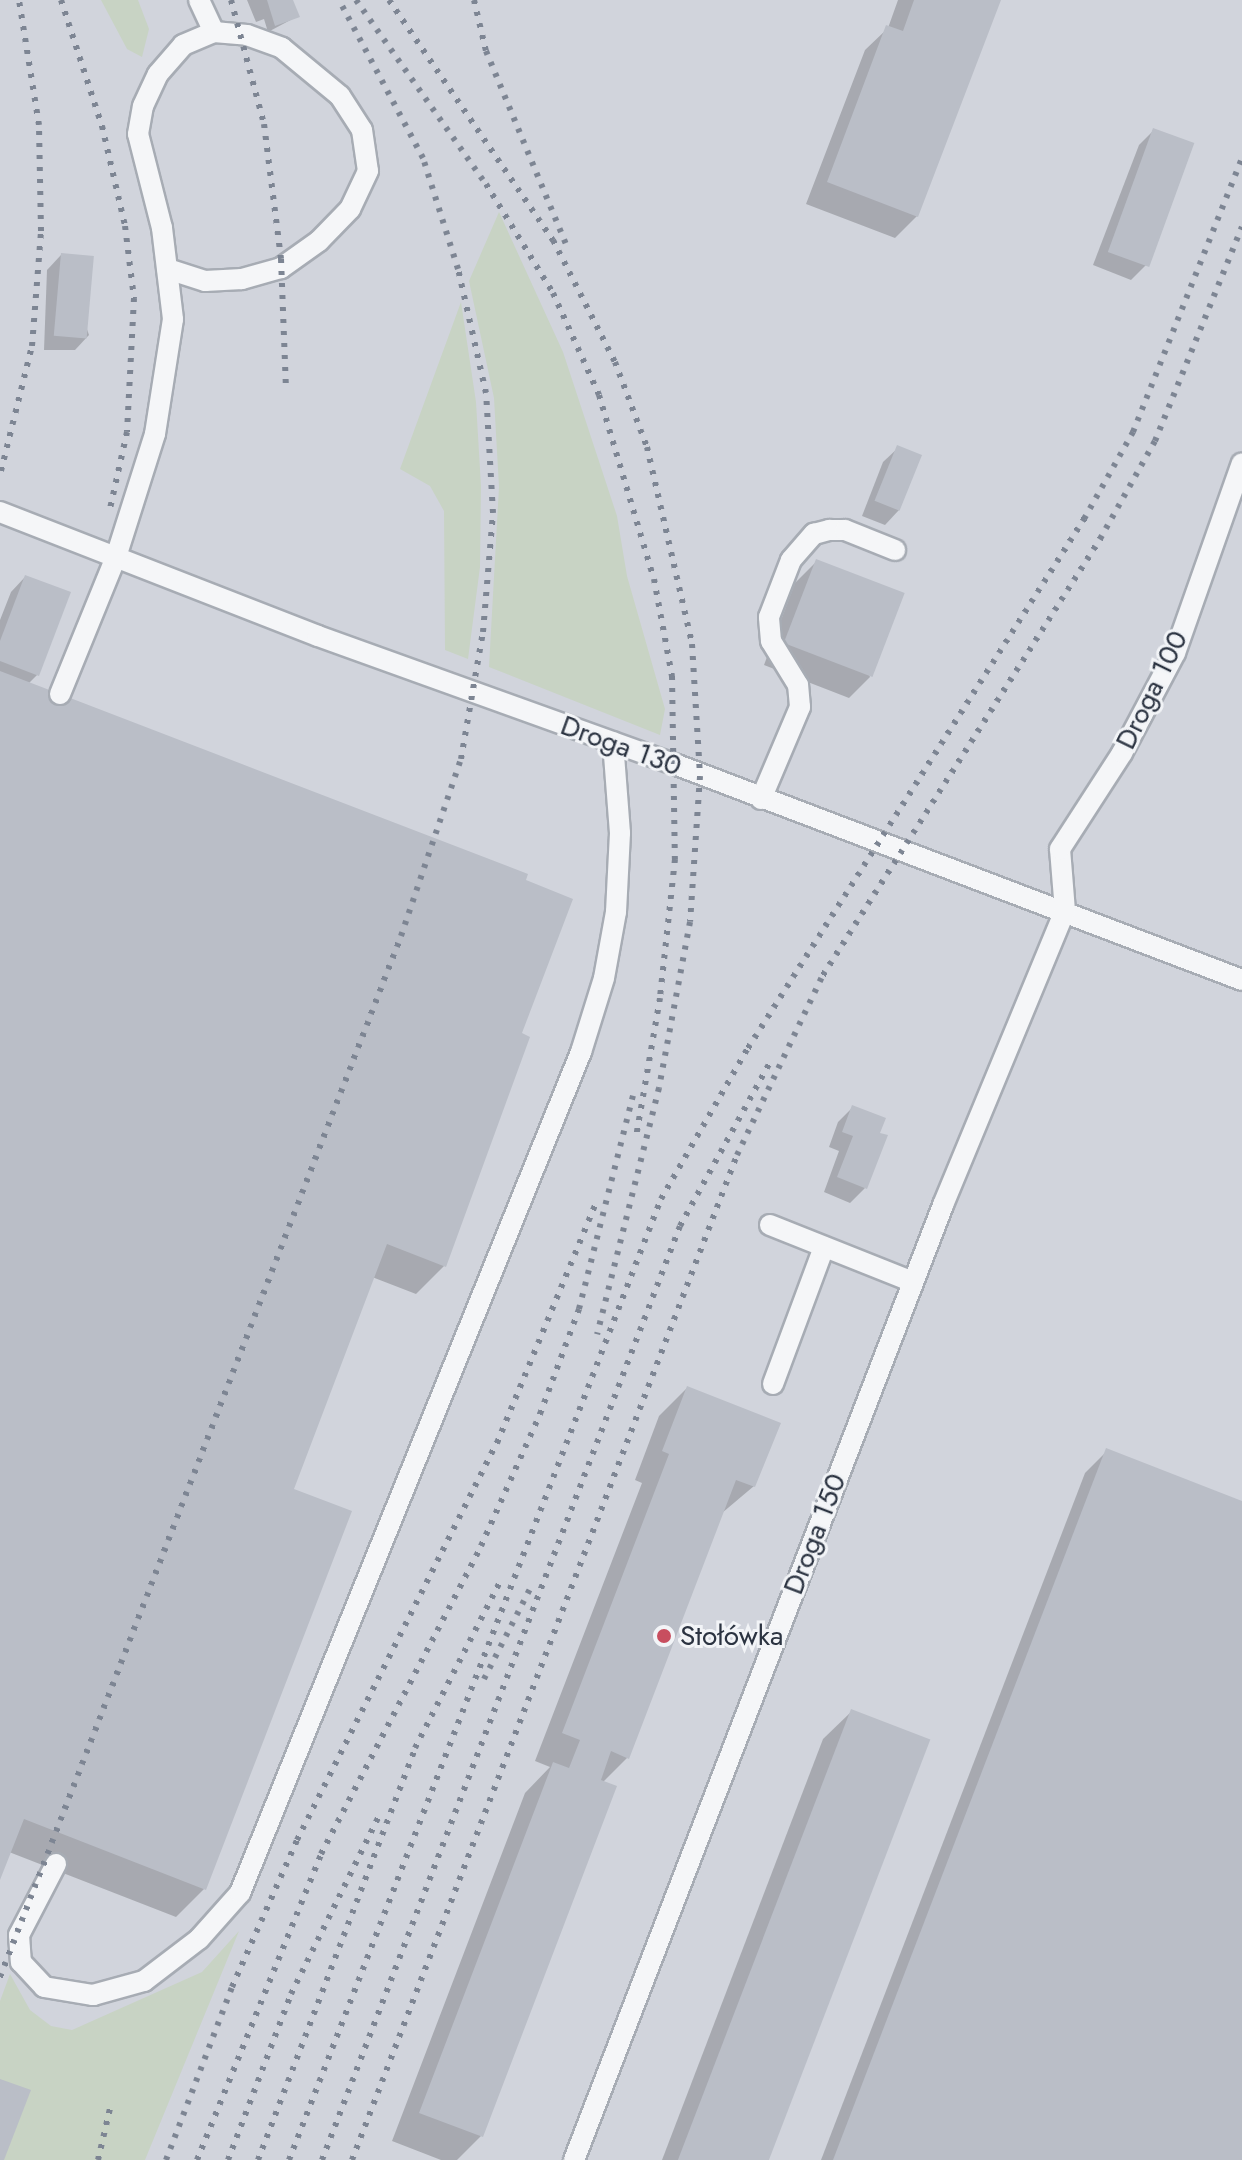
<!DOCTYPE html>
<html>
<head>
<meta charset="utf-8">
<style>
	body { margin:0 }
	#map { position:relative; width:1242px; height:2160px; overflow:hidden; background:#e2e5ea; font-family:Jost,sans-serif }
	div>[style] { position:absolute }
	.built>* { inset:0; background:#d1d4dc; transform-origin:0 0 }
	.green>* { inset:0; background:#c8d3c4 }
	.shadow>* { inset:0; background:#0003 }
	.building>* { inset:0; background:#babec7; transform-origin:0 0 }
	.roads { filter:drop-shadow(2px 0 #a7acb4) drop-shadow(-2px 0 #a7acb4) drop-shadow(0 2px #a7acb4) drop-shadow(0 -2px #a7acb4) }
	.lane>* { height:20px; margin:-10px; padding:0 10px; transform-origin:10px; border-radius:10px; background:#f5f6f8 }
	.rail>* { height:6px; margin-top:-3px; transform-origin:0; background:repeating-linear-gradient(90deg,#7d8593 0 4px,transparent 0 12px) }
	.dots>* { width:22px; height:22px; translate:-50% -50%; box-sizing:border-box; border:4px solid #f2f4f7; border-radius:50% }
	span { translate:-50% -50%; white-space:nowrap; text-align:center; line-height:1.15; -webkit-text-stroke:6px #f2f4f7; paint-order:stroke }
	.street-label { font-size:28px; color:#2b3341 }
	.poi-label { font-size:28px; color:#2b3341 }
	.left { translate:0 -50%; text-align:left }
</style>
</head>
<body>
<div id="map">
	<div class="built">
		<div style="left:0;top:0;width:1242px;height:2160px"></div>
	</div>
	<div class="green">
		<div style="clip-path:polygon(101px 0,138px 0,149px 29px,142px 57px,127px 49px)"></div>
		<div style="clip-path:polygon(499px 212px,563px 352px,617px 516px,627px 576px,665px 709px,660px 735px,489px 667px,499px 487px,494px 398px,469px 281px)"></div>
		<div style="clip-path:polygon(461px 302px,476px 402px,481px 486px,480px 567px,468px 659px,445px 650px,444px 511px,430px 486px,400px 469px)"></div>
		<div style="clip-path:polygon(239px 1931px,145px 2160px,0 2160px,0 2001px,10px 1974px,30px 2010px,51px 2026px,72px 2030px,202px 1972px)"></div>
	</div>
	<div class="shadow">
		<div style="clip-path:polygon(247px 0,291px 0,298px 16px,268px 32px,264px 19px,256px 22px)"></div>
		<div style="clip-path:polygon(898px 0,999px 0,917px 216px,895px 238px,806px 204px,865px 50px,888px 28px)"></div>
		<div style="clip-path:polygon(1154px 130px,1146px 265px,1131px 280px,1093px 265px,1139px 145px)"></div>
		<div style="clip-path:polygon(61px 255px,89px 335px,75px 350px,44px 350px,47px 270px)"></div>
		<div style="clip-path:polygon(898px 448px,899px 510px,885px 525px,862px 516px,883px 462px)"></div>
		<div style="clip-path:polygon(817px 561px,870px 677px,849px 698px,764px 665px,795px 583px)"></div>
		<div style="clip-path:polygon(25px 577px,38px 674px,28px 684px,519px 1034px,444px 1266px,416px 1294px,372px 1277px,291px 1490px,205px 1888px,176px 1917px,9px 1852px,0 1875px,0 620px,11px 592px)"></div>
		<div style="clip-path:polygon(853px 1107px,865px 1188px,850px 1203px,824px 1192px,839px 1151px,829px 1147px,838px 1122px)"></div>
		<div style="clip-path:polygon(687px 1388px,754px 1486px,722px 1513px,627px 1758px,602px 1783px,481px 2136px,457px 2160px,441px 2160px,392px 2141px,525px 1793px,550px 1767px,535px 1761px,642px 1483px,635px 1480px,659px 1416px)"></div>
		<div style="clip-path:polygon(1107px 1451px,1242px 1503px,1242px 2160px,821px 2160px,1085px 1473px)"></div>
		<div style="clip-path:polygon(852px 1711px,767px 2160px,662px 2160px,823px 1739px)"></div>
	</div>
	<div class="building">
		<div style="clip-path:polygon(267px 0,293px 0,300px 17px,275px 26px)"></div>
		<div style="clip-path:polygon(914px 0,1001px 0,918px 217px,827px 182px,886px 25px,903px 31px)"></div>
		<div style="left:1153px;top:128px;width:44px;height:132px;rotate:20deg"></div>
		<div style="left:61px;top:253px;width:33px;height:83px;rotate:5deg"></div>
		<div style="left:897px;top:445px;width:27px;height:60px;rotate:22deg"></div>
		<div style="left:816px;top:559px;width:95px;height:90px;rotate:21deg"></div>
		<div style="clip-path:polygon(25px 575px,71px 592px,39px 676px,0 661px,0 641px)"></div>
		<div style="clip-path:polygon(0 671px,528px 874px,526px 880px,573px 899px,522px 1033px,530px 1037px,446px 1267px,387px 1244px,294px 1489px,352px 1511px,206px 1890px,24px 1819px,0 1880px)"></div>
		<div style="clip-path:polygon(852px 1105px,886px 1118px,880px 1133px,888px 1135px,867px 1189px,837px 1177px,853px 1136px,842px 1132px)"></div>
		<div style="clip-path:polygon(687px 1386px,781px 1423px,755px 1487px,736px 1480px,629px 1759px,611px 1751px,601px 1780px,617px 1786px,483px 2137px,419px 2113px,553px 1762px,569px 1768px,580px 1740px,562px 1733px,669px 1454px,662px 1451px)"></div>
		<div style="clip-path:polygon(1106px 1448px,1242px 1501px,1242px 2160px,833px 2160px)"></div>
		<div style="left:851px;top:1709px;width:85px;height:483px;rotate:21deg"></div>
		<div style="clip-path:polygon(0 2079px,31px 2090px,4px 2160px,0 2160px)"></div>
	</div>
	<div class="roads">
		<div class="lane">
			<div style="left:199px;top:0;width:35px;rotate:65deg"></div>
			<div style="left:0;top:512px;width:341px;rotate:21.3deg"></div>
			<div style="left:318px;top:636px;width:381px;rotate:19.8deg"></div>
			<div style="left:677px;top:765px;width:605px;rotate:20.83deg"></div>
			<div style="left:60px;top:694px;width:148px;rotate:-67.8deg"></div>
			<div style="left:116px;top:557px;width:129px;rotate:-72.4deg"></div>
			<div style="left:155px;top:434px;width:116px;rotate:-81.1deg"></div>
			<div style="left:173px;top:319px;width:92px;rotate:-96.9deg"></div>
			<div style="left:162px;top:228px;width:97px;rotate:-104.3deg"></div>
			<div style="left:138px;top:134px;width:28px;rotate:-80deg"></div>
			<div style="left:143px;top:106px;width:35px;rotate:-65deg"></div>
			<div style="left:158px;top:74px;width:38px;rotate:-49deg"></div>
			<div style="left:183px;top:45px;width:34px;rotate:-23deg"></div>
			<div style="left:214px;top:32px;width:33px;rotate:5deg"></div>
			<div style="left:247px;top:35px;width:37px;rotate:20deg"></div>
			<div style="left:282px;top:48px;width:75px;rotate:39.6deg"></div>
			<div style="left:340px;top:96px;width:40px;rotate:57.1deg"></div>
			<div style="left:362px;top:130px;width:41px;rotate:81.7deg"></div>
			<div style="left:368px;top:171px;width:42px;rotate:115.3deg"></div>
			<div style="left:350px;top:209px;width:45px;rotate:134.1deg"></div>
			<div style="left:319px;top:241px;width:47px;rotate:144.6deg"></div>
			<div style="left:281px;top:268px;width:41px;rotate:164.2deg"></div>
			<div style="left:242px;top:279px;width:37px;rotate:177deg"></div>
			<div style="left:205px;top:281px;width:40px;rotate:-162deg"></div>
			<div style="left:761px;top:799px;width:100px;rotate:-67deg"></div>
			<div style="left:800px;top:707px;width:22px;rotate:-95deg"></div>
			<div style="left:798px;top:685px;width:52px;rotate:-121.5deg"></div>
			<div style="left:771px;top:641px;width:24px;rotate:-95deg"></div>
			<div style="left:769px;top:617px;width:61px;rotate:-68.9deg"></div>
			<div style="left:791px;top:560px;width:35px;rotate:-49deg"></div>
			<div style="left:814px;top:534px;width:16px;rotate:-15deg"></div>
			<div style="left:829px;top:530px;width:16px"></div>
			<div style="left:845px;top:530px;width:54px;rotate:21.8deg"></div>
			<div style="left:770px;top:1225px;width:154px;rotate:21.7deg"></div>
			<div style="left:773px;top:1384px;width:146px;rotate:-69.6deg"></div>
			<div style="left:56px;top:1864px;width:80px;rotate:117.5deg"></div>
			<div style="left:19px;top:1935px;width:27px;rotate:86deg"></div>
			<div style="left:21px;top:1962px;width:34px;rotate:47deg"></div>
			<div style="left:44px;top:1987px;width:50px;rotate:9.3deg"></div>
			<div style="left:93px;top:1995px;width:53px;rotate:-15.4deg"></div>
			<div style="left:144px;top:1981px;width:69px;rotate:-37.4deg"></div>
			<div style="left:199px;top:1939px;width:62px;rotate:-48.3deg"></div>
			<div style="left:240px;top:1893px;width:908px;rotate:-67.93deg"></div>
			<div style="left:581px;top:1052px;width:77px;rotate:-72.7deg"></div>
			<div style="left:604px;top:978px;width:67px;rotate:-79.7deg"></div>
			<div style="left:616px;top:912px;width:79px;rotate:-87.1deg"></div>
			<div style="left:620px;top:833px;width:91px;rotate:-94.4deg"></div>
			<div style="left:574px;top:2160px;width:1024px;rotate:-68.87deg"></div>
			<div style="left:943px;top:1205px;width:318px;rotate:-67.5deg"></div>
			<div style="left:1065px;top:911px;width:62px;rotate:-94.6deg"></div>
			<div style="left:1060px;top:849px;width:114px;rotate:-57.1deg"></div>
			<div style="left:1122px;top:753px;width:113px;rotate:-62.1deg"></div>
			<div style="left:1175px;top:653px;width:201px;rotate:-70.6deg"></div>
		</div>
	</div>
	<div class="rail">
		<div style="left:61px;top:0;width:133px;rotate:72deg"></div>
		<div style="left:102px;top:126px;width:103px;rotate:77deg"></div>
		<div style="left:125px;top:226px;width:73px;rotate:82.9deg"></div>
		<div style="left:134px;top:298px;width:134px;rotate:93deg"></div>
		<div style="left:127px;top:432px;width:83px;rotate:102.5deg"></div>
		<div style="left:231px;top:0;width:128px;rotate:75.1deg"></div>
		<div style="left:264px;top:124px;width:136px;rotate:82.8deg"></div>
		<div style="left:281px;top:259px;width:130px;rotate:87.8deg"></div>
		<div style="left:356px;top:0;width:225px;rotate:54.8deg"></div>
		<div style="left:486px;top:184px;width:128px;rotate:58.4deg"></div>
		<div style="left:553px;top:293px;width:112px;rotate:65.7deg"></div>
		<div style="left:599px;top:395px;width:192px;rotate:73.4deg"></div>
		<div style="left:654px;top:579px;width:99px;rotate:79.5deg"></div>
		<div style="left:672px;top:676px;width:183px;rotate:89.1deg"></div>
		<div style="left:675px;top:859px;width:140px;rotate:96.2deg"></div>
		<div style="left:660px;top:998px;width:141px;rotate:99.8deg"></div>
		<div style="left:389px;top:0;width:291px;rotate:55.7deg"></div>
		<div style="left:553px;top:240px;width:137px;rotate:63.1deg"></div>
		<div style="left:615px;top:362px;width:91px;rotate:69.4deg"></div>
		<div style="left:647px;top:447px;width:202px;rotate:77.1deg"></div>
		<div style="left:692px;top:644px;width:132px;rotate:86.5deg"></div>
		<div style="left:700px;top:776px;width:146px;rotate:93.9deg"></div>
		<div style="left:690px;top:922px;width:169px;rotate:100.6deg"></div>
		<div style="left:659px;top:1088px;width:254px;rotate:104.1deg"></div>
		<div style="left:474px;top:0;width:52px;rotate:76.8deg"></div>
		<div style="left:486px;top:51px;width:212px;rotate:67.5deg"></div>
		<div style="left:1px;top:471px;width:129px;rotate:-76.1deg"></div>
		<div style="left:32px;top:346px;width:115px;rotate:-85.5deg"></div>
		<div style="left:41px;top:231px;width:106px;rotate:-91.1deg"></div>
		<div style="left:39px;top:125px;width:127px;rotate:-99.1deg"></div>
		<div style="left:484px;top:1679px;width:108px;rotate:-63deg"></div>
		<div style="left:0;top:1977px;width:1116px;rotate:-68.93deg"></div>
		<div style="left:401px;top:936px;width:187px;rotate:-71.3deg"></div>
		<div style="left:461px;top:759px;width:129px;rotate:-80.2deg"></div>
		<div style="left:483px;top:632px;width:119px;rotate:-85.2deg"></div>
		<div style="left:493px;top:513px;width:120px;rotate:-93.3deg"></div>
		<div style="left:486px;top:393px;width:127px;rotate:-102.7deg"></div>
		<div style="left:458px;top:269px;width:116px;rotate:-107.5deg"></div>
		<div style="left:423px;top:158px;width:179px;rotate:-118deg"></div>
		<div style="left:98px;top:2160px;width:57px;rotate:-76.9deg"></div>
		<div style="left:166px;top:2160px;width:185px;rotate:-69.1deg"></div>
		<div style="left:232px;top:1987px;width:161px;rotate:-66.1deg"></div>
		<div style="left:297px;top:1840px;width:445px;rotate:-63.3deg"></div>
		<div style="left:497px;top:1443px;width:257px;rotate:-67.6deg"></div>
		<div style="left:197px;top:2160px;width:330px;rotate:-67.9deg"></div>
		<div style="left:321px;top:1854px;width:347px;rotate:-62.5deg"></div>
		<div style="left:481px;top:1546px;width:145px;rotate:-65.9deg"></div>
		<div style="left:540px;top:1414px;width:112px;rotate:-69.6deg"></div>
		<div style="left:579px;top:1309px;width:225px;rotate:-75.8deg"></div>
		<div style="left:228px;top:2160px;width:178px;rotate:-69.2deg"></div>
		<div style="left:291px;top:1994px;width:199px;rotate:-63.7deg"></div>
		<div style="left:258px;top:2160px;width:441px;rotate:-69.1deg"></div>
		<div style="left:415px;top:1748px;width:191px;rotate:-62.9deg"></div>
		<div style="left:289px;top:2160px;width:1030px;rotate:-68.84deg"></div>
		<div style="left:661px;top:1199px;width:174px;rotate:-60.1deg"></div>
		<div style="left:748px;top:1048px;width:627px;rotate:-57.58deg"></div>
		<div style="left:1084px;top:519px;width:100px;rotate:-60.6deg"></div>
		<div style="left:1133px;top:432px;width:295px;rotate:-68.3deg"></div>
		<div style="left:322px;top:2160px;width:1000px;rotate:-69.03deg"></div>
		<div style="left:680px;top:1226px;width:185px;rotate:-61.2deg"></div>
		<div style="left:352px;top:2160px;width:1076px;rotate:-69.04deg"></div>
		<div style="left:737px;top:1155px;width:199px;rotate:-64.5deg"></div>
		<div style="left:823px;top:975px;width:517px;rotate:-57.57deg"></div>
		<div style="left:1100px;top:539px;width:112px;rotate:-60.7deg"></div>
		<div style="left:1155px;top:441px;width:231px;rotate:-67.9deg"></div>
	</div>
	<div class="dots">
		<div style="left:664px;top:1636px;background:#c84e5f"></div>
	</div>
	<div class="street-label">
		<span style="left:1152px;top:690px;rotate:-64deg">Droga 100</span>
		<span style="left:621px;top:746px;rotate:20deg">Droga 130</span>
		<span style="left:815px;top:1534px;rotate:-69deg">Droga 150</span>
	</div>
	<div class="poi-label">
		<span class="left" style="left:680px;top:1636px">Stołówka</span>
	</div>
</div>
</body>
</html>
